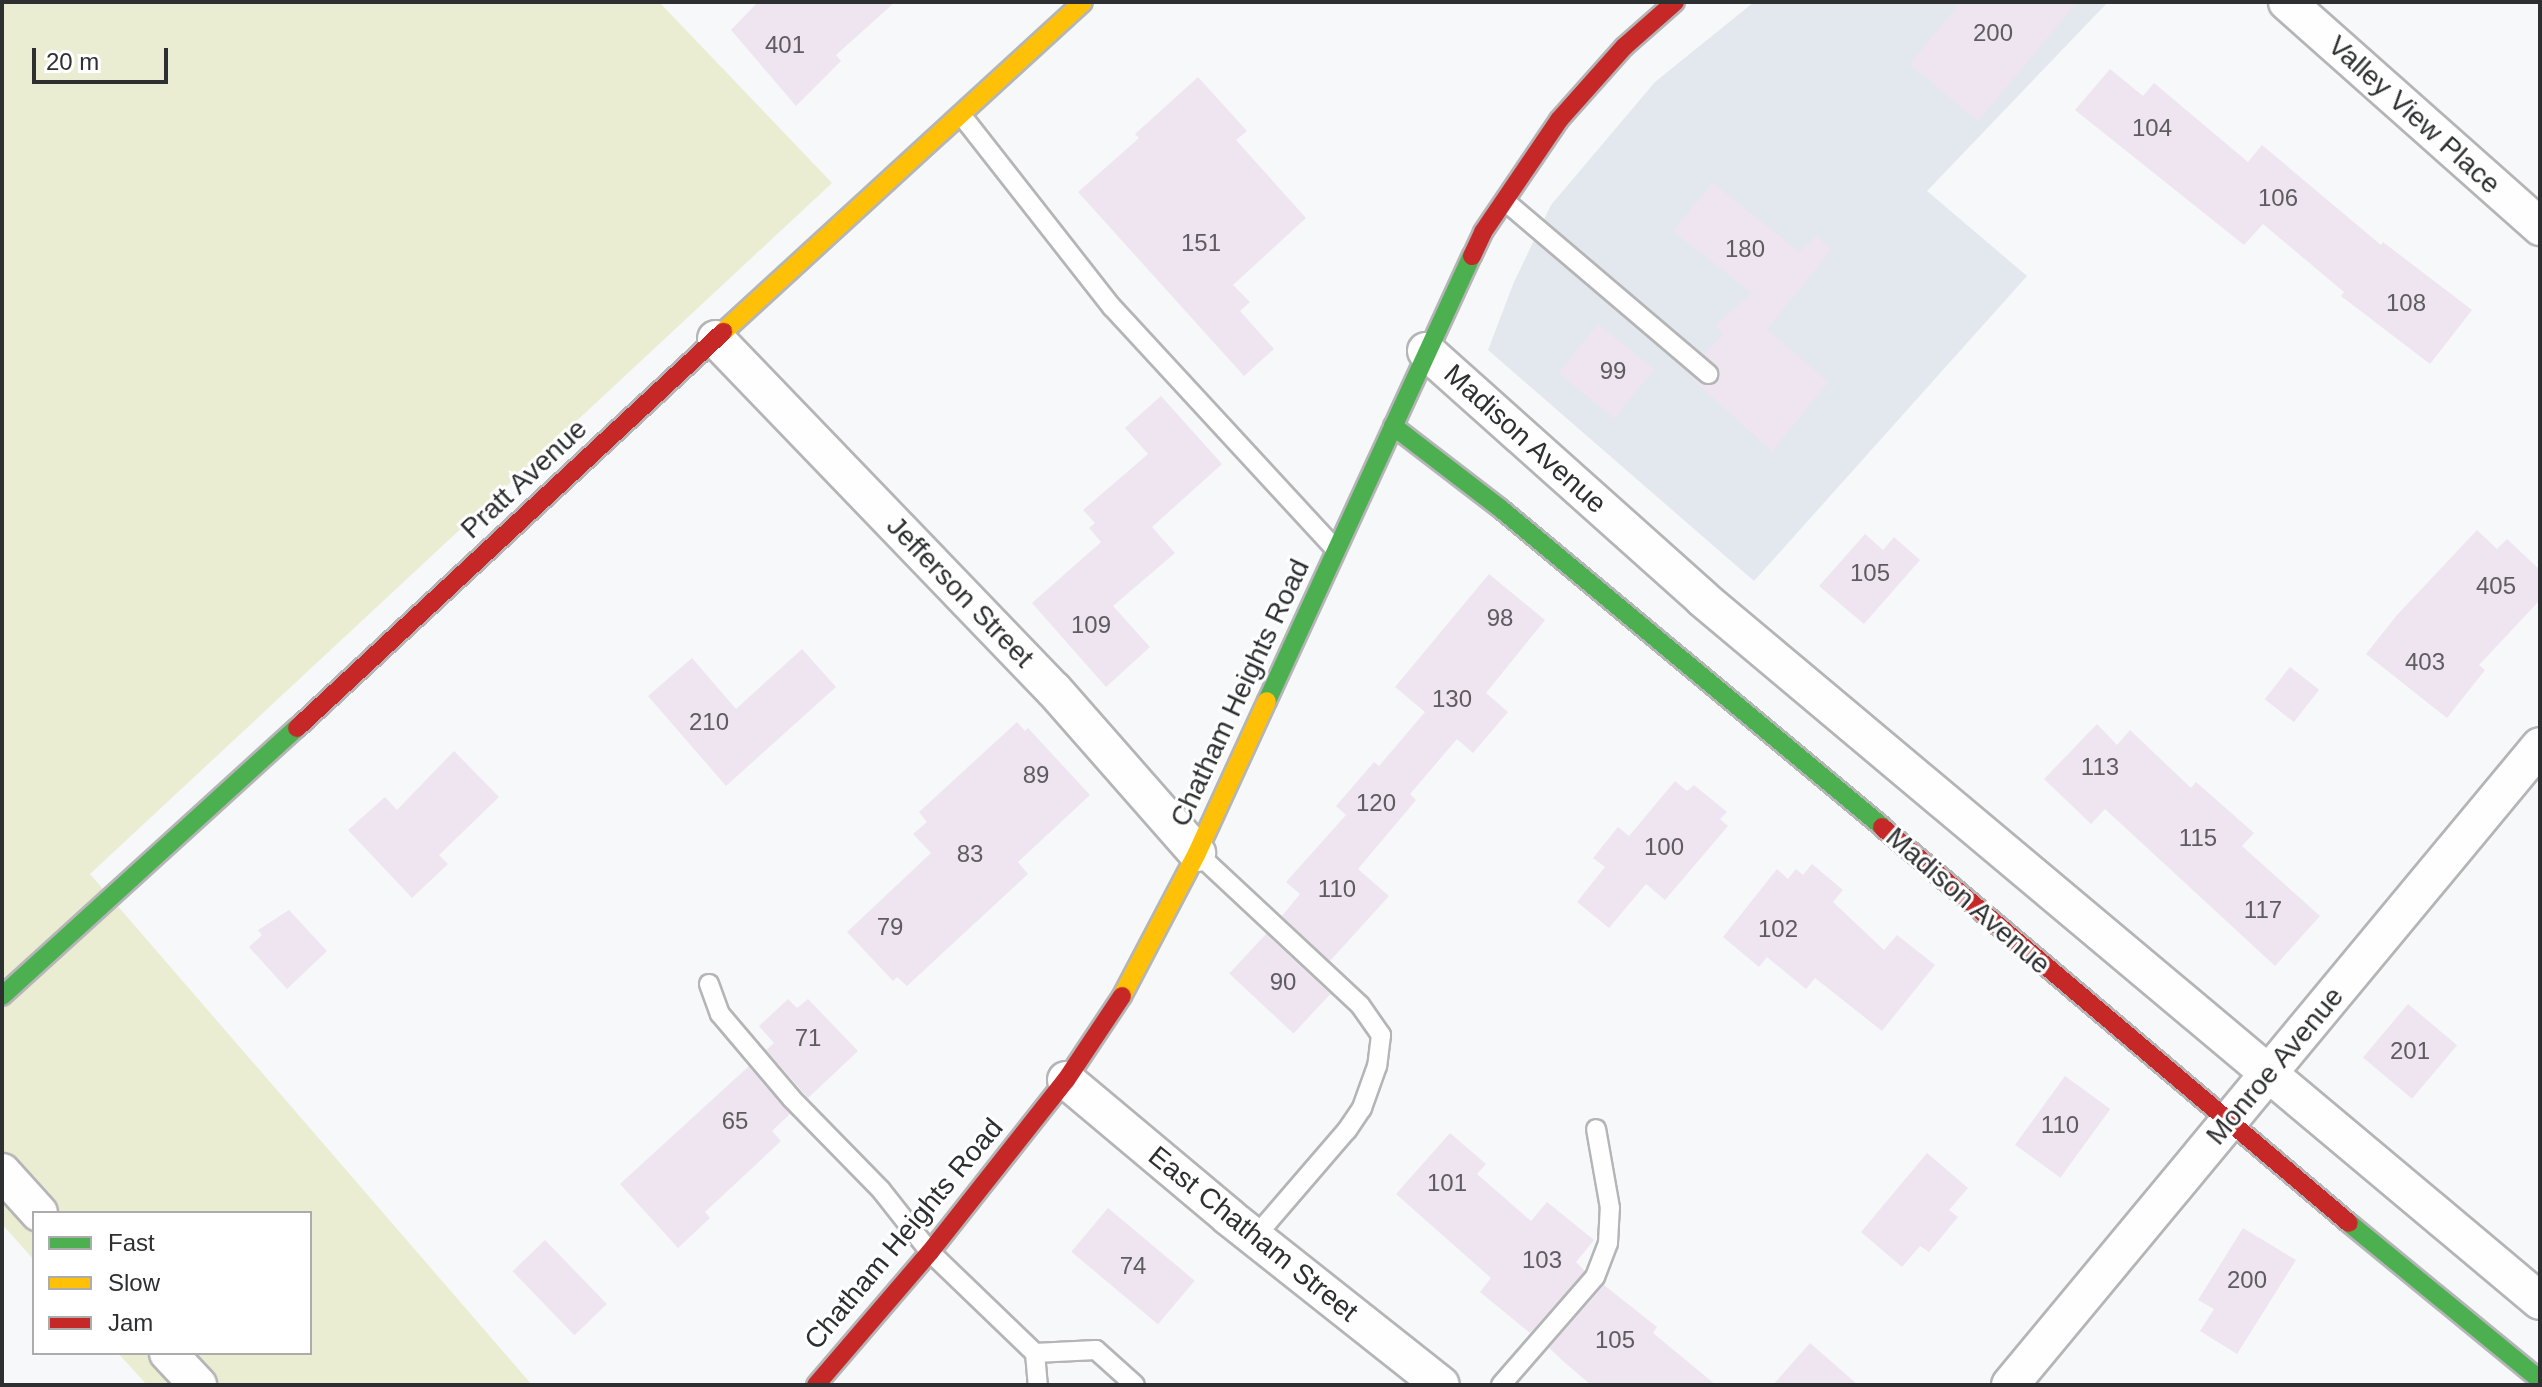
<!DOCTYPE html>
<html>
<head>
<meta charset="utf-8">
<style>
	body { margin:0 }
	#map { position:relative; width:2542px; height:1387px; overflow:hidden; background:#f6f8fa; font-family:Helvetica,sans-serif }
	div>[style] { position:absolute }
	.built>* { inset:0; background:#e3e8ee }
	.green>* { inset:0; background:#eaedd1 }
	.building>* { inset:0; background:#efe5f0; transform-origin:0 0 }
	.roads { filter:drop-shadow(2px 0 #b5b5b7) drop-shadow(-2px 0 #b5b5b7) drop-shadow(0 2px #b5b5b7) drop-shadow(0 -2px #b5b5b7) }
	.lane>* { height:18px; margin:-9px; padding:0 9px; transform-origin:9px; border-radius:9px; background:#fefefe }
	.street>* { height:36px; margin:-18px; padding:0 18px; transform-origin:18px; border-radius:18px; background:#fefefe }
	.fast>* { height:18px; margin:-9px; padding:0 9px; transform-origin:9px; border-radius:9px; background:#4caf50 }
	.slow>* { height:18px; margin:-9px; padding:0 9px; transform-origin:9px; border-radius:9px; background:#ffc107 }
	.jam>* { height:18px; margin:-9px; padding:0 9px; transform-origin:9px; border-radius:9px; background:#c62828 }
	span { translate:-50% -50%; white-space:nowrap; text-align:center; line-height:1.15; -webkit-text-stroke:6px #fff; paint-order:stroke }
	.number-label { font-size:24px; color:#5e5c60 }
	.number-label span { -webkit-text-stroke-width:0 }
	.street-label { font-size:28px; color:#2e2f30 }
	.frame { position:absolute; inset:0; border:4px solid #2e2f30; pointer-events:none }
	.legend { position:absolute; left:32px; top:1211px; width:280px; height:144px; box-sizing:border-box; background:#fff; border:2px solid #abacac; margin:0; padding:10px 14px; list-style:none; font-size:24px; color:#2e2f30 }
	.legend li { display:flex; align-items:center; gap:16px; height:40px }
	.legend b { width:40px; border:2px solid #abacac }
	.scale { position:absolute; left:32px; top:48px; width:136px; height:36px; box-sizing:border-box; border:4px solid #2e2f30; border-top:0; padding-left:10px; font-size:24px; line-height:28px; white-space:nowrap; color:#2e2f30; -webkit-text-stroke:6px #fff; paint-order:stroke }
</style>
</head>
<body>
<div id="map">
	<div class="built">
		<div style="clip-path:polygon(1754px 2px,2108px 2px,1927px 191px,2027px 276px,1754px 581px,1488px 350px,1514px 282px,1551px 205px,1655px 82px)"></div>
	</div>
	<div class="green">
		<div style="clip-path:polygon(2px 2px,659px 2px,832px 183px,90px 874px,532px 1385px,147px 1385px,118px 1353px,310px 1353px,310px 1213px,34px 1213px,34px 1260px,2px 1224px)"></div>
	</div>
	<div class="building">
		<div style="clip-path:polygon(758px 2px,895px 2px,836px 55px,841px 61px,796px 106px,731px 30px)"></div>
		<div style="clip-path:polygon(1961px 2px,2077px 2px,1978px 121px,1910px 64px)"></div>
		<div style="clip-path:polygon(2110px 69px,2143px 96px,2154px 83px,2248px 162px,2262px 145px,2381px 245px,2383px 242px,2472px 310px,2430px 364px,2341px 296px,2344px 292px,2263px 224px,2244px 245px,2075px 110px)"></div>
		<div style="clip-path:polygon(1198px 77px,1247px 131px,1236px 140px,1306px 218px,1233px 285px,1250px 302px,1240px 311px,1274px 349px,1244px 376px,1078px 192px,1139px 138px,1135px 134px)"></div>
		<div style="clip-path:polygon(1713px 183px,1799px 252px,1817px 236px,1831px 250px,1767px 329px,1828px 382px,1772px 451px,1688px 375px,1705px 386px,1718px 381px,1719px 369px,1704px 355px,1723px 334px,1716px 325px,1752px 293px,1673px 231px)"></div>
		<div style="left:1598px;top:324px;width:72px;height:63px;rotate:39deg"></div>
		<div style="clip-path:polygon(1161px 396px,1222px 464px,1152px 527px,1175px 553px,1113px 606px,1150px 647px,1106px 687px,1032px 603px,1101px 542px,1089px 528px,1095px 523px,1083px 510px,1148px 454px,1125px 428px)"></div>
		<div style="clip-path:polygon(2477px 530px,2497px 549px,2507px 539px,2540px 570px,2540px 600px,2479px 665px,2485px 670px,2447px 718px,2366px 654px,2397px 615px)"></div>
		<div style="clip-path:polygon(1865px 534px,1883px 550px,1894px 537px,1920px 560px,1864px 624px,1819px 586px)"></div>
		<div style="clip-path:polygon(1489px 574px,1545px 620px,1486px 693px,1508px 712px,1473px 753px,1457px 739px,1410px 794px,1416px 800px,1358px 869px,1389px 896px,1330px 961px,1282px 916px,1300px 894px,1286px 882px,1346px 815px,1336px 806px,1374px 762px,1379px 766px,1425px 712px,1395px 687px)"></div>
		<div style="clip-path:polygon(802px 649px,836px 687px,726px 786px,648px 696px,692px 658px,736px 709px)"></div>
		<div style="left:2290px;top:667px;width:37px;height:41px;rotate:38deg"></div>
		<div style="clip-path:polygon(1017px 722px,1025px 731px,1028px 728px,1090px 795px,1018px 862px,1028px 874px,907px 986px,897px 977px,893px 981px,847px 932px,931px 853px,913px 834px,927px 822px,919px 812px)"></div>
		<div style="clip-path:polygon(2097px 724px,2117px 745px,2130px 730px,2191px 788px,2196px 782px,2254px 833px,2242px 846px,2320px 916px,2275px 966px,2105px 809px,2091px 824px,2044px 779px)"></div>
		<div style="clip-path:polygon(454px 751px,499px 797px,439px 855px,448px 864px,412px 898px,348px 830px,385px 797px,397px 810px)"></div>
		<div style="clip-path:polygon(1675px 781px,1687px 791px,1694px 785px,1727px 812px,1720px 819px,1728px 826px,1665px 900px,1646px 884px,1609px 928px,1577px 902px,1605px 867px,1593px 858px,1618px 827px,1629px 836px)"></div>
		<div style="clip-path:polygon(1812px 864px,1843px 890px,1833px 902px,1884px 950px,1897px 935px,1935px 965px,1882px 1031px,1815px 978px,1806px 989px,1767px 957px,1759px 967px,1723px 937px,1777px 869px,1788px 879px,1796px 869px,1803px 875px)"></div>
		<div style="clip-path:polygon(289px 910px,327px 951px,287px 989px,249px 947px,262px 935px,258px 930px)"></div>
		<div style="left:1266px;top:934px;width:88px;height:54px;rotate:43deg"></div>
		<div style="clip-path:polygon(788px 999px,797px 1008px,808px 999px,858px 1051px,808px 1098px,766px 1050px,774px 1043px,759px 1026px)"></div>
		<div style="left:2408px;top:1004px;width:64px;height:70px;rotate:40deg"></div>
		<div style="clip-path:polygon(749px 1066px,790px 1114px,772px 1131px,781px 1141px,705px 1212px,710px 1218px,678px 1248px,620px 1184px)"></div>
		<div style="left:2065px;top:1076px;width:56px;height:85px;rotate:36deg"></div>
		<div style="clip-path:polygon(1450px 1133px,1486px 1164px,1477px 1174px,1531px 1221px,1547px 1202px,1594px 1240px,1576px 1262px,1585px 1271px,1530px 1333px,1480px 1292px,1491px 1278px,1396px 1194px)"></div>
		<div style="clip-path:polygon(1927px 1153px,1968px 1188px,1949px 1210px,1958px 1217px,1929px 1252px,1920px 1246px,1902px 1267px,1861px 1232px)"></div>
		<div style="left:1108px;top:1208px;width:113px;height:57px;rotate:40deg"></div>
		<div style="clip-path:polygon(2243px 1228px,2296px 1260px,2237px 1354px,2200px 1331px,2214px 1309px,2198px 1300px)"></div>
		<div style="left:545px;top:1240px;width:89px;height:45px;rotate:46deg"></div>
		<div style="clip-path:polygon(1604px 1285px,1657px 1327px,1653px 1333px,1716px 1385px,1591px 1385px,1564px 1362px,1549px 1348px)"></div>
		<div style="clip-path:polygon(1810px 1343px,1858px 1385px,1773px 1385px)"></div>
	</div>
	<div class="roads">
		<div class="lane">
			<div style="left:962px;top:116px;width:243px;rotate:51.9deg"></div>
			<div style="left:1112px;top:307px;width:330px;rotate:47.3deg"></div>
			<div style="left:1505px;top:201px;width:267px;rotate:40.4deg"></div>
			<div style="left:1197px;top:853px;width:223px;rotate:43deg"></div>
			<div style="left:1360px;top:1005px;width:37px;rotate:55deg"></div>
			<div style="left:1381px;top:1035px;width:31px;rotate:97deg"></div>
			<div style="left:1377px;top:1066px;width:45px;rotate:109.7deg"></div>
			<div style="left:1362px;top:1108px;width:27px;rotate:124deg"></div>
			<div style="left:1347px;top:1130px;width:141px;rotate:130.7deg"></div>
			<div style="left:709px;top:984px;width:32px;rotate:70deg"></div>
			<div style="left:720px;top:1014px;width:111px;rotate:49.7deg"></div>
			<div style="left:792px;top:1099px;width:127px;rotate:45.6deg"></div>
			<div style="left:881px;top:1190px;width:79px;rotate:51.7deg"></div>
			<div style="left:930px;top:1252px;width:146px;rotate:43.9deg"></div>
			<div style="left:1035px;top:1353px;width:32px;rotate:85deg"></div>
			<div style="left:1035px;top:1353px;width:61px;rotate:-2.8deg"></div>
			<div style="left:1096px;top:1350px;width:52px;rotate:41.9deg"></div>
			<div style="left:1501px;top:1385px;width:143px;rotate:-49deg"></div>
			<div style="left:1595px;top:1277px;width:36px;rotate:-69deg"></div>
			<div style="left:1608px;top:1243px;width:35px;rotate:-87deg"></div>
			<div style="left:1610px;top:1208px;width:80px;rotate:-100deg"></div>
		</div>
		<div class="street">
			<div style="left:2287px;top:2px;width:339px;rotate:41.6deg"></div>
			<div style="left:716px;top:339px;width:487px;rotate:46.1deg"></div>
			<div style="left:1054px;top:690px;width:217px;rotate:48.7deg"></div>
			<div style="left:1426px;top:351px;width:372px;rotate:41.8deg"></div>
			<div style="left:1703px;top:599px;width:1092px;rotate:39.99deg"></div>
			<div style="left:1066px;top:1080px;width:213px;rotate:40deg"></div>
			<div style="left:1229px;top:1217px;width:270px;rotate:38.4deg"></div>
			<div style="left:2px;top:1172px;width:55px;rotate:47.9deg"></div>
			<div style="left:168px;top:1353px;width:44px;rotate:46.8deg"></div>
			<div style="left:2010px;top:1385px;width:830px;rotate:-50.33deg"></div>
		</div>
		<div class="fast">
			<div style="left:1393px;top:426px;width:136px;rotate:37.5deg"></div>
			<div style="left:1501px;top:509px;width:496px;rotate:39.8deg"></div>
			<div style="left:1267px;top:701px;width:490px;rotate:-65.3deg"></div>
			<div style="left:2px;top:996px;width:399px;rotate:-42.3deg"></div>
			<div style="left:2349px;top:1223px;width:247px;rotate:39.4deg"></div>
		</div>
		<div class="slow">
			<div style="left:723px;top:332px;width:488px;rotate:-42.5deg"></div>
			<div style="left:1122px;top:996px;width:161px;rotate:-62.3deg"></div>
			<div style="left:1197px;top:853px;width:167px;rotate:-65.3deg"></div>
		</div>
		<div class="jam">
			<div style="left:1472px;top:256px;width:26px;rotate:-65deg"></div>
			<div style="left:1483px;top:232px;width:135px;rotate:-55.8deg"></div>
			<div style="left:1559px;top:120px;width:98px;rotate:-48.3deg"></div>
			<div style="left:1624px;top:47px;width:68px;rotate:-41.4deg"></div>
			<div style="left:297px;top:728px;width:582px;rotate:-42.91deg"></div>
			<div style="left:1882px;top:827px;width:612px;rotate:40.3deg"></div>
			<div style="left:816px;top:1385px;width:175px;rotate:-49.4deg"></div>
			<div style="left:930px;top:1252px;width:219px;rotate:-51.7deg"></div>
			<div style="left:1066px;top:1080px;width:101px;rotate:-56.3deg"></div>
		</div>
	</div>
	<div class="number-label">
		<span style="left:1993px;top:33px">200</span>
		<span style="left:785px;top:45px">401</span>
		<span style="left:2152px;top:128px">104</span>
		<span style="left:2278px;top:198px">106</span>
		<span style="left:1201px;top:243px">151</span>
		<span style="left:1745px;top:249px">180</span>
		<span style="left:2406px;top:303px">108</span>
		<span style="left:1613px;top:371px">99</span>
		<span style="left:1870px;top:573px">105</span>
		<span style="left:2496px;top:586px">405</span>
		<span style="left:1500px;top:618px">98</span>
		<span style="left:1091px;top:625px">109</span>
		<span style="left:2425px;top:662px">403</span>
		<span style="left:1452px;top:699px">130</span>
		<span style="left:709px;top:722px">210</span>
		<span style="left:2100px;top:767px">113</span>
		<span style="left:1036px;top:775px">89</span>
		<span style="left:1376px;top:803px">120</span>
		<span style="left:2198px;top:838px">115</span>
		<span style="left:1664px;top:847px">100</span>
		<span style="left:970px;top:854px">83</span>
		<span style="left:1337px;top:889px">110</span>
		<span style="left:2263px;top:910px">117</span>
		<span style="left:890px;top:927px">79</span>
		<span style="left:1778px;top:929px">102</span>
		<span style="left:1283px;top:982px">90</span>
		<span style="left:808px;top:1038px">71</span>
		<span style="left:2410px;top:1051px">201</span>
		<span style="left:735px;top:1121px">65</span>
		<span style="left:2060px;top:1125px">110</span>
		<span style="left:1447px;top:1183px">101</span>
		<span style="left:1542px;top:1260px">103</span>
		<span style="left:1133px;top:1266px">74</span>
		<span style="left:2247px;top:1280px">200</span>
		<span style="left:1615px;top:1340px">105</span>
	</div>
	<div class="street-label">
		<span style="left:2414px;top:115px;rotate:42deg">Valley View Place</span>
		<span style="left:1525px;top:439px;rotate:42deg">Madison Avenue</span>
		<span style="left:524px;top:479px;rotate:-43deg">Pratt Avenue</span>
		<span style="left:960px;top:592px;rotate:46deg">Jefferson Street</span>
		<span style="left:1240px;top:693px;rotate:-65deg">Chatham Heights Road</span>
		<span style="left:1968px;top:901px;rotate:41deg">Madison Avenue</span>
		<span style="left:2275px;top:1066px;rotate:-50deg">Monroe Avenue</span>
		<span style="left:904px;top:1234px;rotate:-50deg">Chatham Heights Road</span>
		<span style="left:1253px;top:1234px;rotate:39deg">East Chatham Street</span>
	</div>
	<div class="frame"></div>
	<ul class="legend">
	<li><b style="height:10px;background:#4caf50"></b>Fast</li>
	<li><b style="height:10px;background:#ffc107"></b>Slow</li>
	<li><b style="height:10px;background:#c62828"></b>Jam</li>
	</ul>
	<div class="scale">20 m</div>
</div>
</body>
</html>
